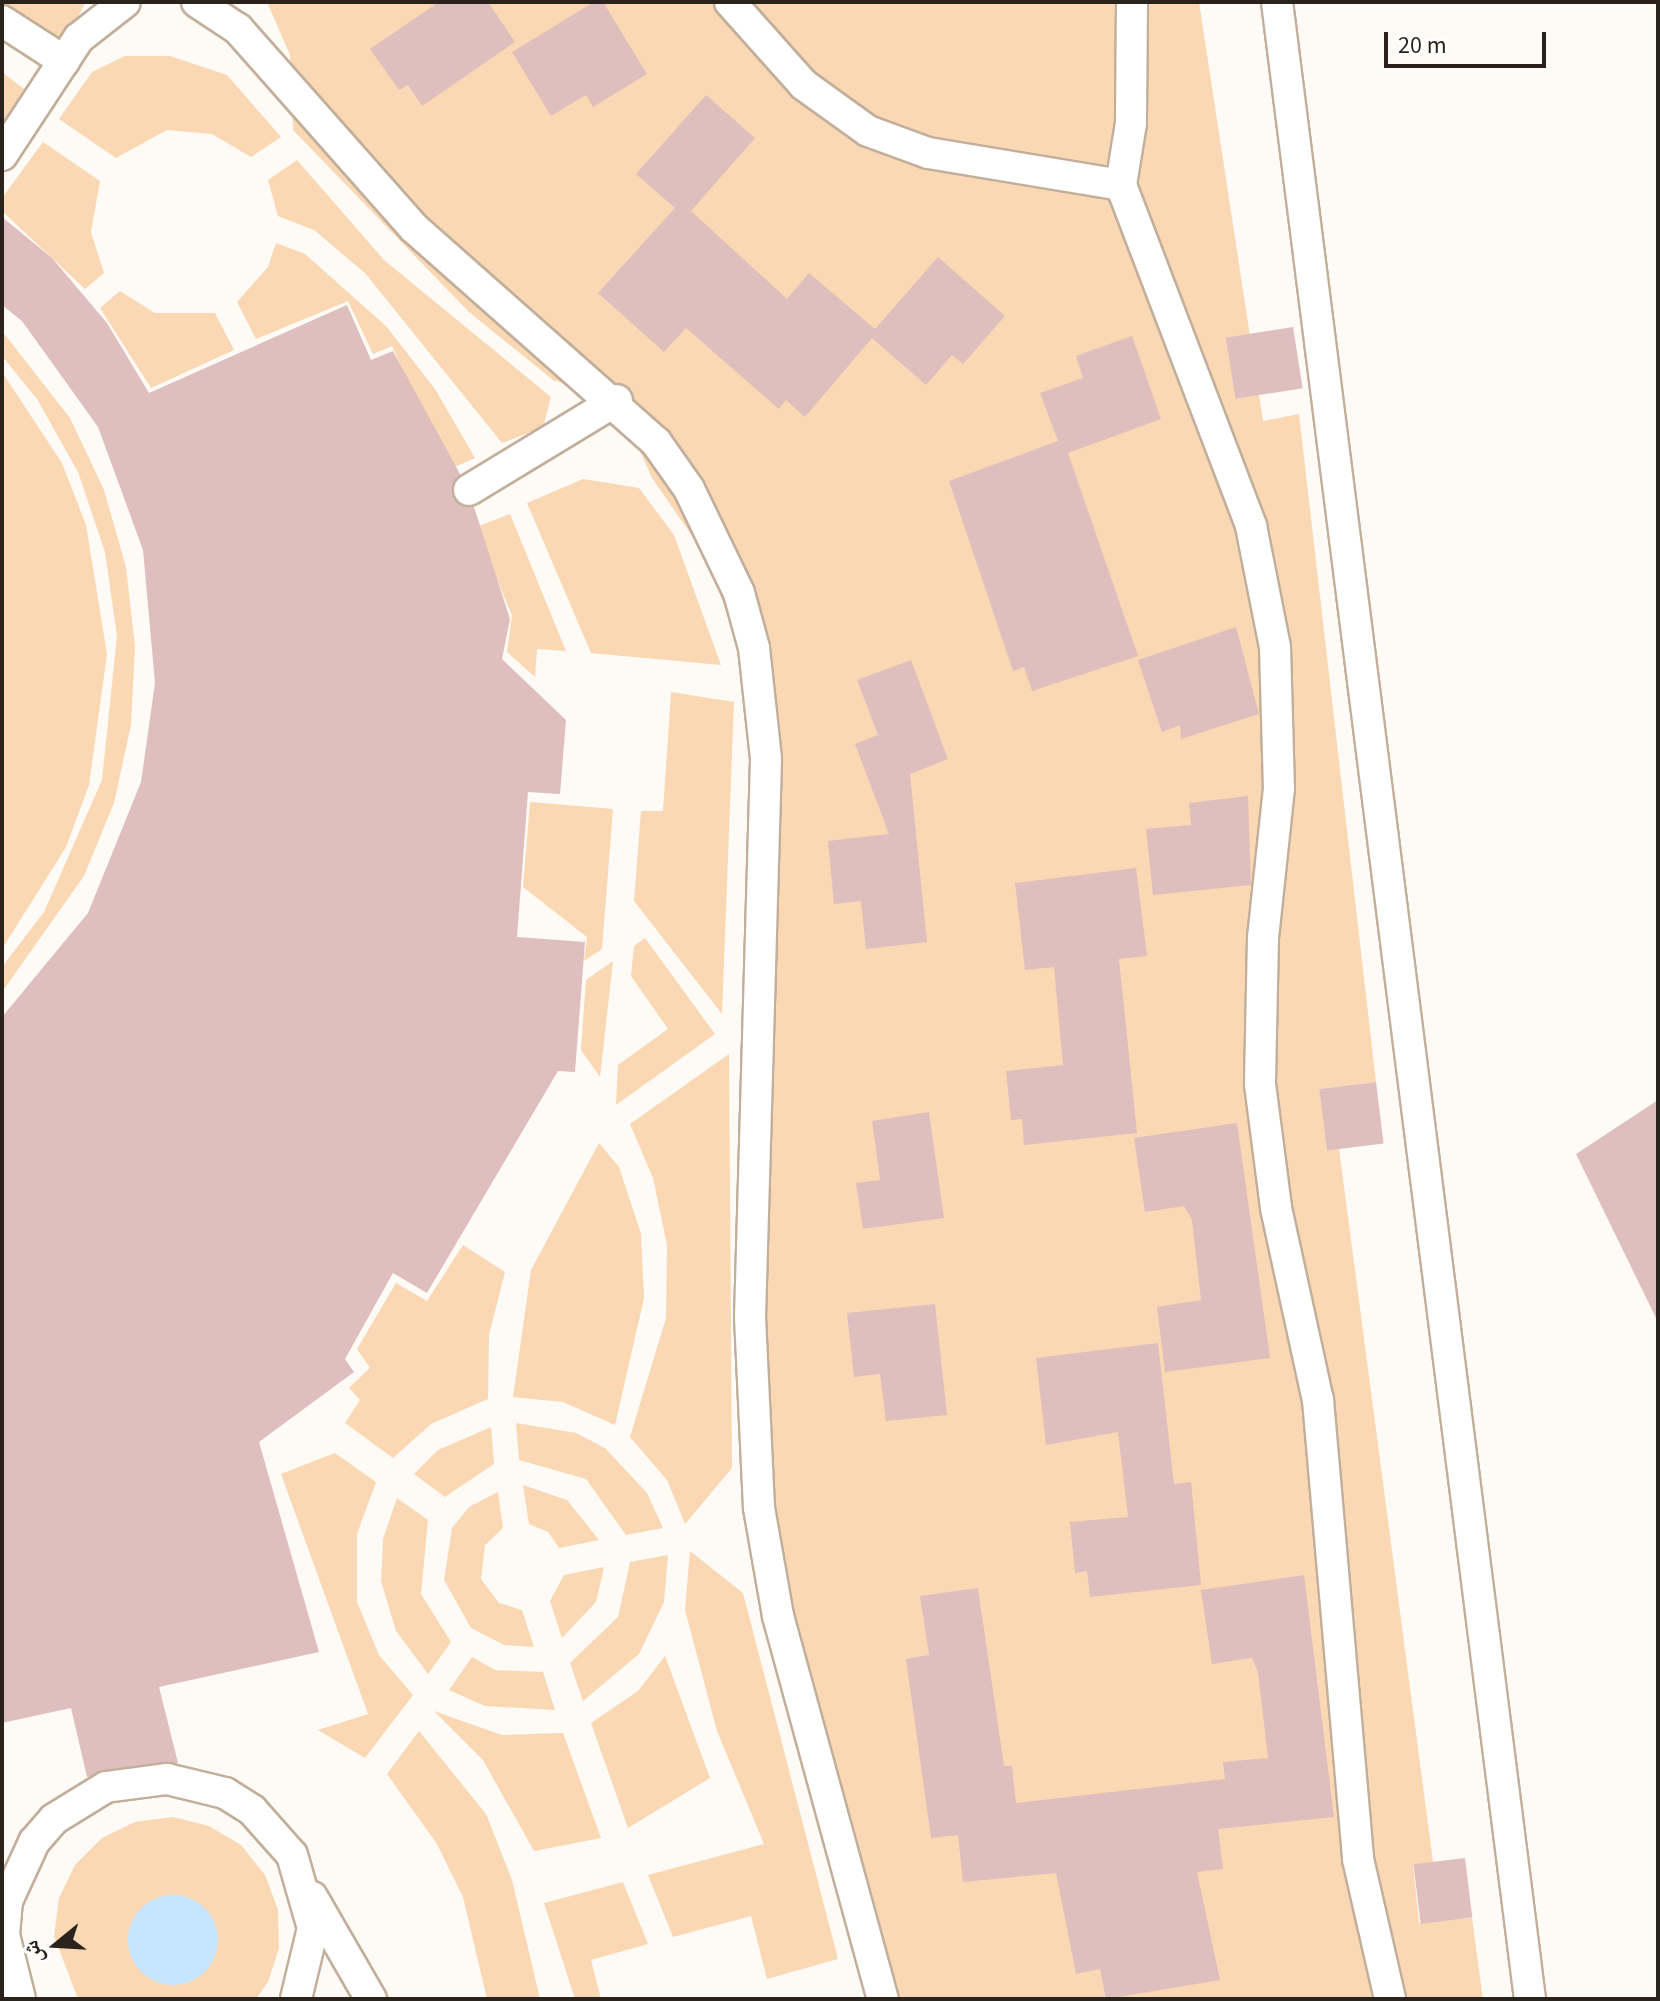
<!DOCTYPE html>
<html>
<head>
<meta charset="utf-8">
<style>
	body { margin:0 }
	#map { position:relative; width:1660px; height:2001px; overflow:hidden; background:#fefaf5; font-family:"Source Sans 3","Noto Naskh Arabic",sans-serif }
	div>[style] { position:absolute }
	.green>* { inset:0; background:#f9d8b3 }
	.water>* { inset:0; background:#c4e4ff }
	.round { border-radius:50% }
	.building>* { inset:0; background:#debfbd; transform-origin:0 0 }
	.roads { filter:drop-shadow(2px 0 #c2af9b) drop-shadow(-2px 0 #c2af9b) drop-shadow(0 2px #c2af9b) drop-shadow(0 -2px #c2af9b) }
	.lane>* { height:30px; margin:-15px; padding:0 15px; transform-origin:15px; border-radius:15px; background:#fff }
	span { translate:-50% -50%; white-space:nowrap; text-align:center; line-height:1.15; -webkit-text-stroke:7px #fff; paint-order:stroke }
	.frame { position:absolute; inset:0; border:4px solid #2a231b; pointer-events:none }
	.north { position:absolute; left:16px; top:1905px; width:80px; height:80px; -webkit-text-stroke:6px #fff; paint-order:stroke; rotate:252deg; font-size:22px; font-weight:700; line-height:32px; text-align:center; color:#2a231b }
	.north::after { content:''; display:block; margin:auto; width:28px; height:36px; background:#2a231b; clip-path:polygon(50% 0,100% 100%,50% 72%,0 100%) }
	.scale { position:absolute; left:1384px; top:32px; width:162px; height:36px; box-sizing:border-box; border:4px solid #2a231b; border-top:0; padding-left:10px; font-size:24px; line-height:28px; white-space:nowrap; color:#2a231b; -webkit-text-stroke:6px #fff; paint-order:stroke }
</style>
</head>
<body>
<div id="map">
	<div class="green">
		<div style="clip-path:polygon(2px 2px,84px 2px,84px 5px,69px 35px,41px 52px,2px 29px)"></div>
		<div style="clip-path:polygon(267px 2px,1199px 2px,1263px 421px,1299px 414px,1376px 1082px,1320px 1089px,1339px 1149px,1433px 1862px,1413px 1865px,1419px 1923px,1472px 1918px,1483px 1999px,883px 1999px,754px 1528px,755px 783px,747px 673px,708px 559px,652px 478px,617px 400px,553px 380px,469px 312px,293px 130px,290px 55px)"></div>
		<div style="clip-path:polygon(125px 56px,170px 56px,227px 75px,281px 137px,251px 157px,212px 134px,167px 130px,116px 158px,59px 119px,92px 72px)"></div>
		<div style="clip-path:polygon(2px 72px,28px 92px,2px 130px)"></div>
		<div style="clip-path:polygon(43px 142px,100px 181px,91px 232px,104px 273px,85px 289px,2px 211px,2px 198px)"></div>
		<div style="clip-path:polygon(297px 160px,384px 260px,551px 397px,543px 427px,502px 443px,365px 273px,314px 230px,278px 216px,268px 180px)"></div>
		<div style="clip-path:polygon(276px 243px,305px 254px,386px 326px,435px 389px,475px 458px,448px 470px,392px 346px,373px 354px,348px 301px,256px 339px,237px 302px,268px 267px)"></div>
		<div style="clip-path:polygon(120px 291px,155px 313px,215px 313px,234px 350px,151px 388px,100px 308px)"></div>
		<div style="clip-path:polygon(2px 331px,70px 418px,104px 490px,126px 567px,135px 646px,131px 725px,114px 803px,84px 876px,2px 992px,2px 967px,44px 912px,102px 780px,117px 636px,105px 552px,78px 472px,37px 399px,2px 356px)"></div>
		<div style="clip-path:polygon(2px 372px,62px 463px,86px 525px,107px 654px,89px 785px,66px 847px,2px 949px)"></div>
		<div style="clip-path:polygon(583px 479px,639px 488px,674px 535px,721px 665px,591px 653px,527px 503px)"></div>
		<div style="clip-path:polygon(510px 514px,566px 651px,537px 649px,535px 677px,507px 652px,512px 616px,476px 527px)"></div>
		<div style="clip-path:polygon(671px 692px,734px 702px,722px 1014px,634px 901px,641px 811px,663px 811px)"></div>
		<div style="clip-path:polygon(530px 802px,613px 809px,602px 949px,584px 961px,587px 937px,523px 887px)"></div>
		<div style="clip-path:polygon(645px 938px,715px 1034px,616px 1105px,618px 1065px,668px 1029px,631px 976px,634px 946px)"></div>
		<div style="clip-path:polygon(613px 961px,600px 1077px,581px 1050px,586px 980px)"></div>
		<div style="clip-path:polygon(729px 1054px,732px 1468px,685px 1524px,667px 1480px,630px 1437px,666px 1318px,667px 1245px,653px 1178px,630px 1124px)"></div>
		<div style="clip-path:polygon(599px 1143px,619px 1167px,641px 1234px,644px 1298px,615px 1425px,563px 1402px,513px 1397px,531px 1270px)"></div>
		<div style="clip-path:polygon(463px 1245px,505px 1272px,489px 1335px,488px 1399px,431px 1424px,393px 1458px,345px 1423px,360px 1400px,349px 1388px,370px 1368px,357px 1349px,396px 1283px,427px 1301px)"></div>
		<div style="clip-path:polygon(516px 1423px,576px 1433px,605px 1448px,647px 1493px,663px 1528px,626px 1535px,586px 1479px,519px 1460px)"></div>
		<div style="clip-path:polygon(491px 1427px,494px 1464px,445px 1497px,414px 1474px,438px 1450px)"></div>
		<div style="clip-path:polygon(335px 1453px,376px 1482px,357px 1534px,357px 1602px,379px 1655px,413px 1695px,365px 1758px,318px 1730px,368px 1714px,281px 1474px)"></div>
		<div style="clip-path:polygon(523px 1485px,567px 1500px,599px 1540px,559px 1548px,548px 1532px,529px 1524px)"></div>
		<div style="clip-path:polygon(498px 1492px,503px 1528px,485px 1545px,481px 1579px,499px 1603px,522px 1610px,534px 1647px,504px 1645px,471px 1628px,444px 1580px,452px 1528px,469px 1507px)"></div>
		<div style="clip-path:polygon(397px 1498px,428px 1520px,421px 1594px,451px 1642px,428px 1674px,396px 1631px,381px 1581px,383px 1539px)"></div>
		<div style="clip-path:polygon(690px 1551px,743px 1593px,838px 1959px,767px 1979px,751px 1916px,673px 1937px,648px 1875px,764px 1844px,717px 1731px,685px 1610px)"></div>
		<div style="clip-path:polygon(668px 1555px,664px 1602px,639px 1654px,583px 1701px,570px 1663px,618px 1617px,630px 1562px)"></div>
		<div style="clip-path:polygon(604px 1567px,596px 1602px,562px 1638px,550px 1601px,564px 1575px)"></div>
		<div style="clip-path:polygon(665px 1656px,710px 1778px,628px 1828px,591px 1723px,638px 1691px)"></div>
		<div style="clip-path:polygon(472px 1657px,495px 1670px,543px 1672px,555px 1710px,485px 1706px,449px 1690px)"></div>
		<div style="clip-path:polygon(434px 1711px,502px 1735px,563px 1733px,601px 1838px,534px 1851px,483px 1760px)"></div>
		<div style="clip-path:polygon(419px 1731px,486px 1814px,512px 1880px,540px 1999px,487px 1999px,463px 1897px,437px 1844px,387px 1774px)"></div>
		<div style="clip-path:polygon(173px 1817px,209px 1826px,241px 1845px,265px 1875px,278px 1910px,279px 1948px,268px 1982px,256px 1999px,78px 1999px,54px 1936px,59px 1898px,75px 1865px,102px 1838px,135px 1822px)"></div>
		<div style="clip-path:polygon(623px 1882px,648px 1944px,591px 1960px,601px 1999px,575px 1999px,544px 1903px)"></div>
	</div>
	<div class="water">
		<div class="round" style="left:128px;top:1895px;width:90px;height:90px"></div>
	</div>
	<div class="building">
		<div style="clip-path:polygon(439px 2px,488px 2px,515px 42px,422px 106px,408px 85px,399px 90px,370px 49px)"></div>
		<div style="clip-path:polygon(594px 2px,603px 2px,647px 74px,593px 107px,586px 95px,551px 116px,512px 52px)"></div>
		<div style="clip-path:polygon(706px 95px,755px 138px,691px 211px,787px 299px,809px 273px,875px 329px,938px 257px,1005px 316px,963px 364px,952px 355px,926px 385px,872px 338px,805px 417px,786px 400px,779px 409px,686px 328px,664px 352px,598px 293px,675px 208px,636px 174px)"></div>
		<div style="clip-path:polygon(2px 217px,52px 258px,107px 323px,149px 393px,347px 305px,371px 360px,393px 351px,460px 474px,453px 499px,474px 507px,510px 619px,502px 659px,566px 720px,560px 794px,528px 792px,517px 937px,585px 942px,575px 1072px,558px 1071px,427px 1293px,393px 1273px,345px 1359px,354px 1372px,259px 1442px,319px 1652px,159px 1687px,178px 1763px,87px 1777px,71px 1708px,2px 1723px,2px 1017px,88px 913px,141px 782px,155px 683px,143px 550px,98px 427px,22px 321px,2px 305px)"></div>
		<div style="left:1293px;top:327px;width:62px;height:68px;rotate:81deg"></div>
		<div style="clip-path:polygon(1132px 336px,1161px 419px,1068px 453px,1138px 656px,1032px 691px,1024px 667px,1013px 671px,949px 481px,1058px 441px,1040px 393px,1083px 378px,1076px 356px)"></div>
		<div style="clip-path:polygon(1236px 627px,1259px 714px,1181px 739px,1180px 725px,1162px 732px,1138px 660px)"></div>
		<div style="clip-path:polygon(911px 660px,948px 759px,910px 774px,927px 942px,866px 949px,861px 901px,834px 904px,828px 841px,889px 834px,855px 744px,878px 735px,857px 680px)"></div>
		<div style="clip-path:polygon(1248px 796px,1251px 885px,1153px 895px,1146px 829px,1191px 825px,1189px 803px)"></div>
		<div style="clip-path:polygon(1136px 868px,1147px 956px,1119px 959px,1137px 1133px,1024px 1145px,1022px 1119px,1011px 1120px,1006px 1071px,1063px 1065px,1054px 967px,1025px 970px,1015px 883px)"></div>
		<div style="left:1376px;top:1082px;width:62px;height:57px;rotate:83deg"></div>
		<div style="clip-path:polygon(1658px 1100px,1658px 1322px,1576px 1154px)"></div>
		<div style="clip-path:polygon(929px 1112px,944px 1218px,863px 1229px,856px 1183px,880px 1180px,872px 1121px)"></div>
		<div style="clip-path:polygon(1237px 1123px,1270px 1358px,1165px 1372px,1157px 1307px,1201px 1300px,1192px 1220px,1184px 1206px,1145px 1212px,1134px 1138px)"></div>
		<div style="clip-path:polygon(935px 1304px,947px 1415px,886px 1421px,880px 1374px,854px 1377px,847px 1313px)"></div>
		<div style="clip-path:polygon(1158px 1343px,1174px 1484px,1191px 1482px,1201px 1585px,1090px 1597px,1087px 1571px,1075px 1573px,1070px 1522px,1128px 1517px,1118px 1432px,1046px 1445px,1036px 1358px)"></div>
		<div style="clip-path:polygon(1304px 1575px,1334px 1817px,1218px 1829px,1223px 1869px,1197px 1872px,1220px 1980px,1106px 1999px,1100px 1969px,1076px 1974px,1056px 1873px,963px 1882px,958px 1835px,931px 1838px,906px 1659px,929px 1655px,920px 1596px,978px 1588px,1004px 1766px,1012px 1766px,1016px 1803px,1225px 1779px,1223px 1762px,1268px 1758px,1258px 1672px,1252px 1658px,1212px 1664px,1201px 1590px)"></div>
		<div style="left:1465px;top:1858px;width:60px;height:52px;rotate:83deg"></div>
	</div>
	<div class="roads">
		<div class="lane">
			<div style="left:197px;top:2px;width:49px;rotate:33.4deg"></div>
			<div style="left:238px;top:29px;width:266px;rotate:48.5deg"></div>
			<div style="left:414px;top:228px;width:323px;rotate:41.5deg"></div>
			<div style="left:656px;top:442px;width:57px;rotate:54.9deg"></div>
			<div style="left:689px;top:489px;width:115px;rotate:64.3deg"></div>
			<div style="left:739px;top:593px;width:57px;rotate:74.7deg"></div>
			<div style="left:754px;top:648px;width:112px;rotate:83.8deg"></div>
			<div style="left:766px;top:759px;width:558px;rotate:91.64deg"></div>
			<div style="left:750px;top:1317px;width:191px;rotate:87.3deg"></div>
			<div style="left:759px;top:1508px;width:110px;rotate:80deg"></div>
			<div style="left:778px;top:1616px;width:397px;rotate:74.7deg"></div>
			<div style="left:730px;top:2px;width:111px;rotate:48.3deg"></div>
			<div style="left:804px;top:85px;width:79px;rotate:35.7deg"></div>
			<div style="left:868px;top:131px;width:64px;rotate:20.1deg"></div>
			<div style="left:928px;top:153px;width:196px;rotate:9.4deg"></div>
			<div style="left:1132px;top:2px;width:121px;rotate:90.5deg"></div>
			<div style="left:1131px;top:123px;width:63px;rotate:99.2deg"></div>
			<div style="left:1121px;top:185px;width:365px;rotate:69.1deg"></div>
			<div style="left:1251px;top:526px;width:123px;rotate:78.8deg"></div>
			<div style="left:1275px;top:647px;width:141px;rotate:88.4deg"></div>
			<div style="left:1279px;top:788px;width:151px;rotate:96.1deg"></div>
			<div style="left:1263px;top:938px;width:146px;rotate:91.2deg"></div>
			<div style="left:1260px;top:1084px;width:125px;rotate:82.6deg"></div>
			<div style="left:1276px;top:1208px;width:197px;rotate:77.7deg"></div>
			<div style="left:1318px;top:1400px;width:461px;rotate:85deg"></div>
			<div style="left:1358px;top:1859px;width:144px;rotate:77.1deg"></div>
			<div style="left:1277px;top:2px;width:2013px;rotate:82.78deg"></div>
			<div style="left:2px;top:21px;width:74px;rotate:32.8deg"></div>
			<div style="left:2px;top:155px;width:140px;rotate:-56.7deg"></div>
			<div style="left:79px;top:38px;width:58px;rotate:-38deg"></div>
			<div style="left:469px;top:490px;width:173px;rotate:-31.3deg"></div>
			<div style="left:312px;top:1897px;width:118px;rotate:60deg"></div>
			<div style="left:20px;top:1999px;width:66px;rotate:-104deg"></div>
			<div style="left:4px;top:1935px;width:34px;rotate:-85deg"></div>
			<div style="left:7px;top:1901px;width:65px;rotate:-65.4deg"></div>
			<div style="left:34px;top:1842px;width:30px;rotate:-49deg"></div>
			<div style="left:54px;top:1819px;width:61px;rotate:-31.6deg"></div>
			<div style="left:106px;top:1787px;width:62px;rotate:-7.5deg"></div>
			<div style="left:167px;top:1779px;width:60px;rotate:13.6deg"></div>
			<div style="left:225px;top:1793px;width:32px;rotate:32deg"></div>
			<div style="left:252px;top:1810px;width:60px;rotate:48.4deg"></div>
			<div style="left:292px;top:1855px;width:76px;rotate:74deg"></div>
			<div style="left:313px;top:1928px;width:73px;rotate:103.5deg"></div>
		</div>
	</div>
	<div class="frame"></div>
	<div class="north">ش</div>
	<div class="scale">20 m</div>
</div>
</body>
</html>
